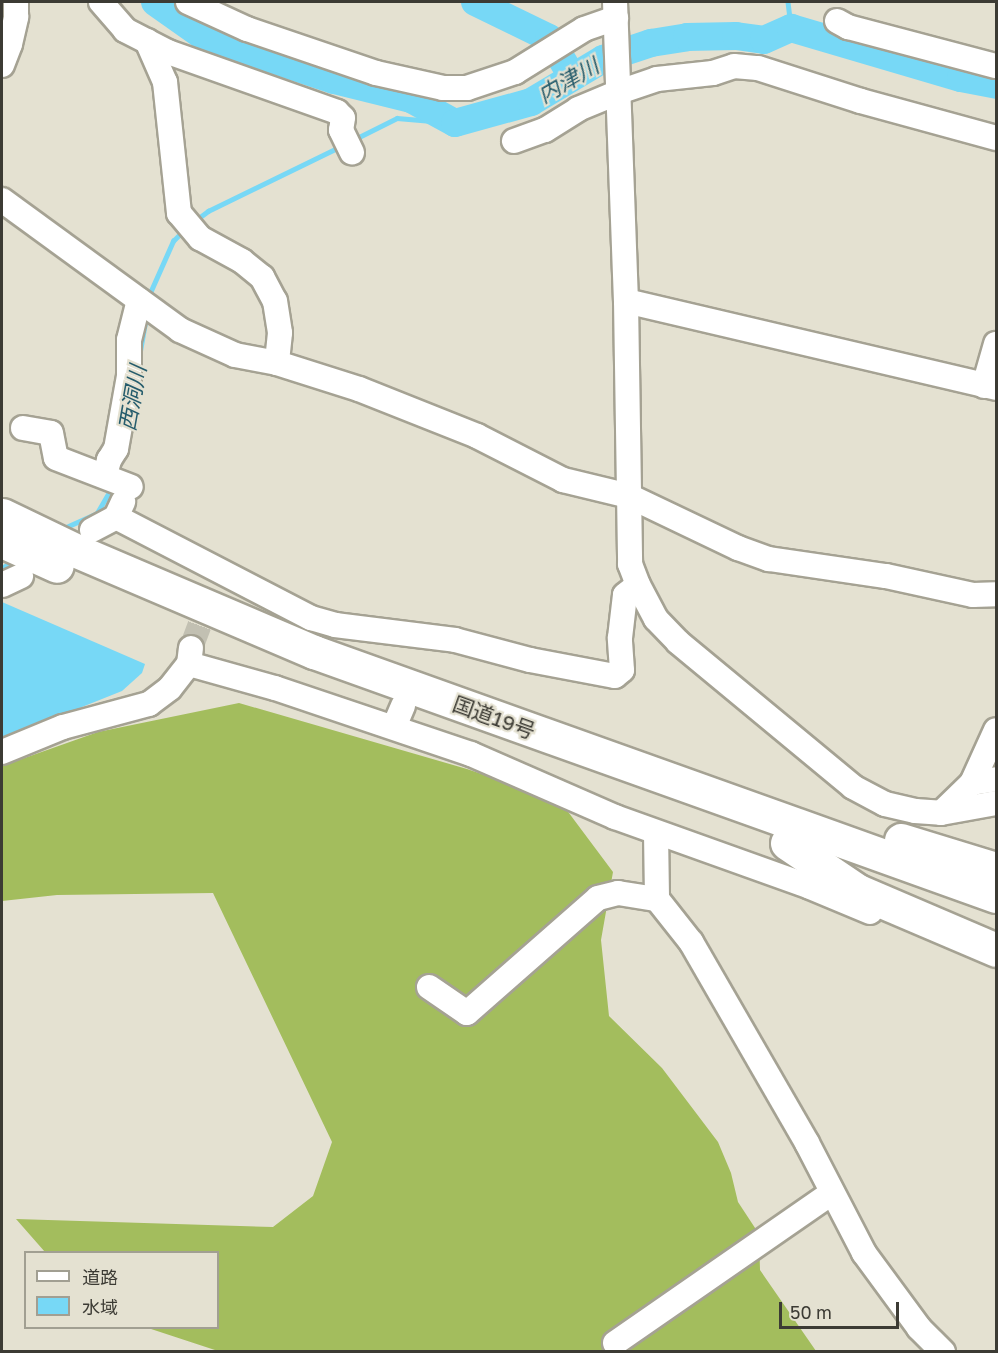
<!DOCTYPE html>
<html>
<head>
<meta charset="utf-8">
<style>
	body { margin:0 }
	#map { position:relative; width:998px; height:1353px; overflow:hidden; background:#e4e1d1; font-family:"Golos Text","Noto Sans JP",sans-serif }
	div>[style] { position:absolute }
	.forest>* { inset:0; background:#a3bd5d }
	.water>* { inset:0; background:#77d8f6 }
	.stream>* { height:4.5px; margin:-2.25px; padding:0 2.25px; transform-origin:2.25px; border-radius:2.25px; background:#77d8f6 }
	.river>* { height:28px; margin:-14px; padding:0 14px; transform-origin:14px; border-radius:14px; background:#77d8f6 }
	.minor-tunnel>* { height:24px; margin-top:-12px; transform-origin:0; background:repeating-linear-gradient(90deg,#c2c0b2 0 24px,transparent 0 36px) }
	.roads { filter:drop-shadow(2px 0 #a5a293) drop-shadow(-2px 0 #a5a293) drop-shadow(0 2px #a5a293) drop-shadow(0 -2px #a5a293) }
	.minor>* { height:24px; margin:-12px; padding:0 12px; transform-origin:12px; border-radius:12px; background:#fff }
	.highway>* { height:33px; margin:-16.5px; padding:0 16.5px; transform-origin:16.5px; border-radius:16.5px; background:#fff }
	span { translate:-50% -50%; white-space:nowrap; text-align:center; line-height:1.15; -webkit-text-stroke:4.5px #e4e1d1; paint-order:stroke }
	.street-label { font-size:21px; color:#3c3b34 }
	.water-label { font-size:22px; color:#255c6c; font-style:italic }
	.frame { position:absolute; inset:0; border:3px solid #3c3b34; pointer-events:none }
	.legend { position:absolute; left:24px; top:1251px; width:195px; height:78px; box-sizing:border-box; background:#e4e1d1; border:2px solid #a19f92; margin:0; padding:8px 10px; list-style:none; font-size:18px; color:#3c3b34 }
	.legend li { display:flex; align-items:center; gap:12px; height:30px }
	.legend b { width:30px; border:2px solid #a19f92 }
	.scale { position:absolute; left:779px; top:1302px; width:120px; height:27px; box-sizing:border-box; border:3px solid #3c3b34; border-top:0; padding-left:8px; font-size:18px; line-height:21px; white-space:nowrap; color:#3c3b34; -webkit-text-stroke:4px #e4e1d1; paint-order:stroke }
</style>
</head>
<body>
<div id="map">
	<div class="forest">
		<div style="clip-path:polygon(239px 703px,467px 769px,560px 801px,613px 872px,601px 940px,609px 1016px,662px 1068px,718px 1142px,731px 1173px,738px 1202px,759px 1234px,760px 1270px,816px 1351px,221px 1352px,148px 1328px,218px 1328px,218px 1252px,45px 1252px,16px 1219px,273px 1227px,313px 1196px,332px 1142px,213px 893px,57px 895px,2px 901px,2px 766px,98px 732px)"></div>
	</div>
	<div class="water">
		<div style="clip-path:polygon(2px 602px,145px 664px,142px 673px,122px 691px,2px 739px)"></div>
	</div>
	<div class="stream">
		<div style="left:788px;top:2px;width:26px;rotate:83deg"></div>
		<div style="left:359px;top:137px;width:42px;rotate:-26.6deg"></div>
		<div style="left:397px;top:118px;width:58px;rotate:4.9deg"></div>
		<div style="left:200px;top:217px;width:10px;rotate:-37deg"></div>
		<div style="left:208px;top:211px;width:141px;rotate:-26deg"></div>
		<div style="left:150px;top:293px;width:57px;rotate:-66.1deg"></div>
		<div style="left:173px;top:241px;width:10px;rotate:-45deg"></div>
		<div style="left:140px;top:351px;width:27px;rotate:-80deg"></div>
		<div style="left:64px;top:528px;width:36px;rotate:-24deg"></div>
		<div style="left:97px;top:513px;width:24px;rotate:-60deg"></div>
		<div style="left:2px;top:568px;width:11px;rotate:-34deg"></div>
	</div>
	<div class="river">
		<div style="left:155px;top:2px;width:59px;rotate:35.3deg"></div>
		<div style="left:203px;top:36px;width:138px;rotate:18.6deg"></div>
		<div style="left:334px;top:80px;width:79px;rotate:13.9deg"></div>
		<div style="left:411px;top:99px;width:50px;rotate:28.6deg"></div>
		<div style="left:455px;top:123px;width:79px;rotate:-15.4deg"></div>
		<div style="left:531px;top:102px;width:84px;rotate:-30.8deg"></div>
		<div style="left:603px;top:59px;width:51px;rotate:-18.4deg"></div>
		<div style="left:651px;top:43px;width:36px;rotate:-9deg"></div>
		<div style="left:687px;top:37px;width:49px;rotate:-1.2deg"></div>
		<div style="left:736px;top:36px;width:28px;rotate:8deg"></div>
		<div style="left:764px;top:40px;width:30px;rotate:-24deg"></div>
		<div style="left:791px;top:28px;width:177px;rotate:16.4deg"></div>
		<div style="left:961px;top:78px;width:36px;rotate:11deg"></div>
		<div style="left:475px;top:2px;width:82px;rotate:25.9deg"></div>
		<div style="left:549px;top:38px;width:39px;rotate:59deg"></div>
	</div>
	<div class="minor-tunnel">
		<div style="left:191px;top:648px;width:68px;rotate:-69.4deg"></div>
	</div>
	<div class="roads">
		<div class="minor">
			<div style="left:101px;top:2px;width:37px;rotate:49deg"></div>
			<div style="left:125px;top:30px;width:48px;rotate:27.1deg"></div>
			<div style="left:168px;top:52px;width:179px;rotate:19.5deg"></div>
			<div style="left:337px;top:112px;width:8px;rotate:45deg"></div>
			<div style="left:343px;top:118px;width:12px;rotate:99deg"></div>
			<div style="left:341px;top:130px;width:25px;rotate:64deg"></div>
			<div style="left:188px;top:2px;width:65px;rotate:24.6deg"></div>
			<div style="left:247px;top:29px;width:136px;rotate:18.8deg"></div>
			<div style="left:376px;top:73px;width:69px;rotate:12.6deg"></div>
			<div style="left:443px;top:88px;width:24px"></div>
			<div style="left:467px;top:88px;width:51px;rotate:-18.4deg"></div>
			<div style="left:515px;top:72px;width:81px;rotate:-31.9deg"></div>
			<div style="left:584px;top:29px;width:34px;rotate:-19deg"></div>
			<div style="left:615px;top:2px;width:299px;rotate:87.9deg"></div>
			<div style="left:626px;top:301px;width:263px;rotate:89.1deg"></div>
			<div style="left:630px;top:564px;width:22px;rotate:69deg"></div>
			<div style="left:638px;top:585px;width:38px;rotate:62deg"></div>
			<div style="left:656px;top:619px;width:32px;rotate:46deg"></div>
			<div style="left:678px;top:642px;width:227px;rotate:39.6deg"></div>
			<div style="left:853px;top:787px;width:36px;rotate:28deg"></div>
			<div style="left:885px;top:804px;width:31px;rotate:13deg"></div>
			<div style="left:915px;top:811px;width:26px;rotate:4deg"></div>
			<div style="left:941px;top:813px;width:56px;rotate:-10.3deg"></div>
			<div style="left:837px;top:21px;width:13px;rotate:29deg"></div>
			<div style="left:848px;top:27px;width:153px;rotate:14.8deg"></div>
			<div style="left:147px;top:41px;width:45px;rotate:66.3deg"></div>
			<div style="left:165px;top:82px;width:132px;rotate:83.9deg"></div>
			<div style="left:179px;top:213px;width:33px;rotate:50deg"></div>
			<div style="left:200px;top:238px;width:48px;rotate:28.7deg"></div>
			<div style="left:242px;top:261px;width:26px;rotate:39deg"></div>
			<div style="left:262px;top:277px;width:27px;rotate:62deg"></div>
			<div style="left:275px;top:301px;width:32px;rotate:81deg"></div>
			<div style="left:280px;top:333px;width:30px;rotate:96deg"></div>
			<div style="left:2px;top:65px;width:22px;rotate:-69deg"></div>
			<div style="left:10px;top:44px;width:28px;rotate:-77deg"></div>
			<div style="left:16px;top:17px;width:15px;rotate:-90deg"></div>
			<div style="left:514px;top:141px;width:33px;rotate:-20deg"></div>
			<div style="left:545px;top:130px;width:39px;rotate:-32deg"></div>
			<div style="left:578px;top:109px;width:44px;rotate:-22.5deg"></div>
			<div style="left:619px;top:92px;width:40px;rotate:-18.9deg"></div>
			<div style="left:657px;top:79px;width:56px;rotate:-6.1deg"></div>
			<div style="left:713px;top:73px;width:22px;rotate:-18deg"></div>
			<div style="left:734px;top:66px;width:24px;rotate:5deg"></div>
			<div style="left:758px;top:68px;width:108px;rotate:17.8deg"></div>
			<div style="left:861px;top:101px;width:140px;rotate:15.3deg"></div>
			<div style="left:2px;top:200px;width:220px;rotate:36.1deg"></div>
			<div style="left:180px;top:330px;width:60px;rotate:24.4deg"></div>
			<div style="left:235px;top:355px;width:43px;rotate:10.8deg"></div>
			<div style="left:277px;top:363px;width:86px;rotate:17.6deg"></div>
			<div style="left:359px;top:389px;width:127px;rotate:21.7deg"></div>
			<div style="left:477px;top:436px;width:97px;rotate:27.1deg"></div>
			<div style="left:563px;top:480px;width:68px;rotate:13.6deg"></div>
			<div style="left:629px;top:496px;width:121px;rotate:25.5deg"></div>
			<div style="left:738px;top:548px;width:33px;rotate:20deg"></div>
			<div style="left:769px;top:559px;width:118px;rotate:8.3deg"></div>
			<div style="left:886px;top:576px;width:89px;rotate:12.3deg"></div>
			<div style="left:973px;top:595px;width:23px;rotate:-2deg"></div>
			<div style="left:626px;top:301px;width:380px;rotate:13.2deg"></div>
			<div style="left:984px;top:386px;width:44px;rotate:-74.1deg"></div>
			<div style="left:23px;top:428px;width:28px;rotate:10deg"></div>
			<div style="left:51px;top:433px;width:25px;rotate:79deg"></div>
			<div style="left:56px;top:458px;width:80px;rotate:21.1deg"></div>
			<div style="left:105px;top:475px;width:16px;rotate:-75deg"></div>
			<div style="left:109px;top:460px;width:13px;rotate:-58deg"></div>
			<div style="left:116px;top:449px;width:74px;rotate:-79.9deg"></div>
			<div style="left:129px;top:376px;width:36px;rotate:-90deg"></div>
			<div style="left:129px;top:340px;width:41px;rotate:-76deg"></div>
			<div style="left:116px;top:517px;width:220px;rotate:27.4deg"></div>
			<div style="left:311px;top:618px;width:25px;rotate:16deg"></div>
			<div style="left:335px;top:625px;width:121px;rotate:7.1deg"></div>
			<div style="left:455px;top:640px;width:78px;rotate:14.9deg"></div>
			<div style="left:530px;top:660px;width:86px;rotate:10.7deg"></div>
			<div style="left:615px;top:676px;width:9px;rotate:-41deg"></div>
			<div style="left:622px;top:670px;width:32px;rotate:-94deg"></div>
			<div style="left:620px;top:638px;width:43px;rotate:-83.4deg"></div>
			<div style="left:625px;top:595px;width:16px;rotate:-38deg"></div>
			<div style="left:92px;top:530px;width:27px;rotate:-28deg"></div>
			<div style="left:116px;top:517px;width:17px;rotate:-65deg"></div>
			<div style="left:2px;top:585px;width:21px;rotate:-25deg"></div>
			<div style="left:189px;top:664px;width:89px;rotate:15.6deg"></div>
			<div style="left:275px;top:688px;width:207px;rotate:18.6deg"></div>
			<div style="left:471px;top:754px;width:157px;rotate:23.6deg"></div>
			<div style="left:615px;top:817px;width:207px;rotate:19.7deg"></div>
			<div style="left:810px;top:887px;width:65px;rotate:22.6deg"></div>
			<div style="left:394px;top:727px;width:23px;rotate:-67deg"></div>
			<div style="left:2px;top:752px;width:66px;rotate:-22.3deg"></div>
			<div style="left:63px;top:727px;width:89px;rotate:-15deg"></div>
			<div style="left:149px;top:704px;width:26px;rotate:-37deg"></div>
			<div style="left:170px;top:688px;width:31px;rotate:-52deg"></div>
			<div style="left:189px;top:664px;width:16px;rotate:-83deg"></div>
			<div style="left:972px;top:783px;width:58px;rotate:-65.6deg"></div>
			<div style="left:941px;top:813px;width:43px;rotate:-44.1deg"></div>
			<div style="left:972px;top:783px;width:24px;rotate:-9deg"></div>
			<div style="left:656px;top:833px;width:66px;rotate:89.1deg"></div>
			<div style="left:657px;top:899px;width:55px;rotate:51.7deg"></div>
			<div style="left:691px;top:942px;width:232px;rotate:60deg"></div>
			<div style="left:807px;top:1143px;width:124px;rotate:62.6deg"></div>
			<div style="left:864px;top:1253px;width:93px;rotate:53.7deg"></div>
			<div style="left:919px;top:1328px;width:34px;rotate:45deg"></div>
			<div style="left:429px;top:987px;width:46px;rotate:34.4deg"></div>
			<div style="left:467px;top:1013px;width:174px;rotate:-41.3deg"></div>
			<div style="left:598px;top:898px;width:21px;rotate:-14deg"></div>
			<div style="left:618px;top:893px;width:39px;rotate:9deg"></div>
			<div style="left:615px;top:1343px;width:264px;rotate:-34.7deg"></div>
		</div>
		<div class="highway">
			<div style="left:2px;top:515px;width:83px;rotate:25.6deg"></div>
			<div style="left:77px;top:551px;width:258px;rotate:23.1deg"></div>
			<div style="left:314px;top:652px;width:724px;rotate:19.69deg"></div>
			<div style="left:2px;top:541px;width:60px;rotate:24.4deg"></div>
			<div style="left:901px;top:840px;width:99px;rotate:17deg"></div>
			<div style="left:787px;top:843px;width:86px;rotate:34.1deg"></div>
			<div style="left:858px;top:891px;width:150px;rotate:23.1deg"></div>
		</div>
	</div>
	<div class="street-label">
		<span style="left:494px;top:717px;rotate:20deg">国道19号</span>
	</div>
	<div class="water-label">
		<span style="left:568px;top:80px;rotate:-30deg">内津川</span>
		<span style="left:132px;top:398px;rotate:-80deg">西洞川</span>
	</div>
	<div class="frame"></div>
	<ul class="legend">
	<li><b style="height:8px;background:#fff"></b>道路</li>
	<li><b style="height:16px;background:#77d8f6"></b>水域</li>
	</ul>
	<div class="scale">50 m</div>
</div>
</body>
</html>
